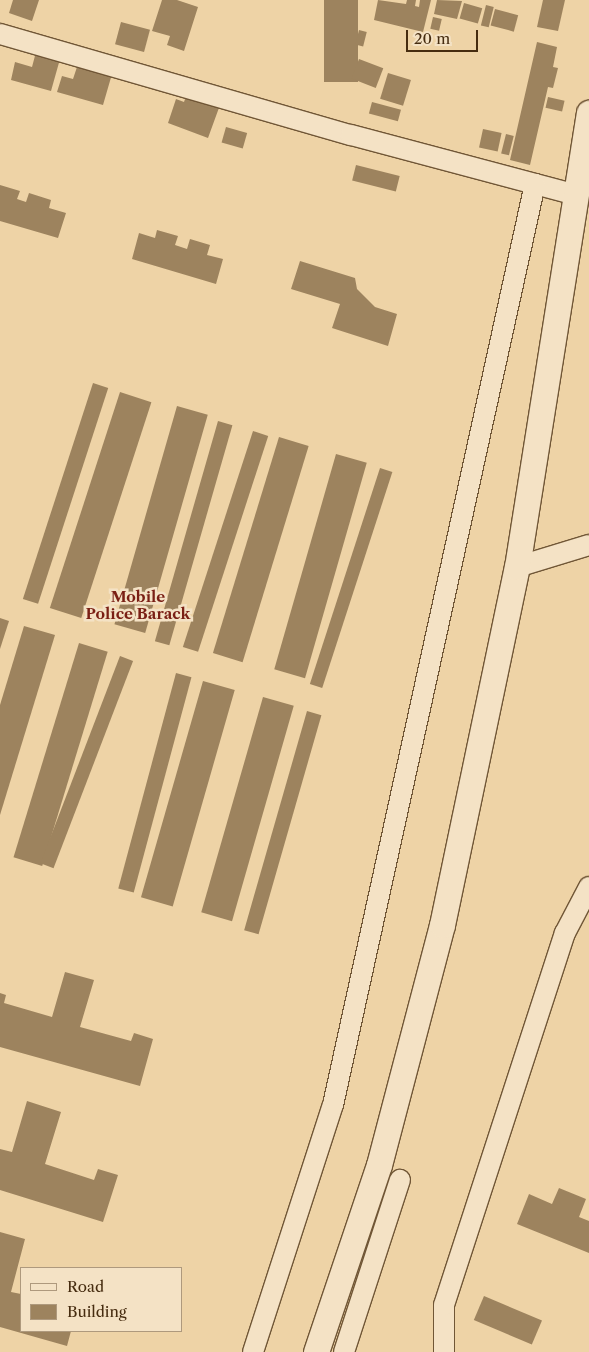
<!DOCTYPE html>
<html>
<head>
<meta charset="utf-8">
<style>
	body { margin:0 }
	#map { position:relative; width:589px; height:1352px; overflow:hidden; background:#eed3a6; font-family:"Libre Caslon Text",serif }
	div>[style] { position:absolute }
	.building>* { inset:0; background:#9d835e; transform-origin:0 0 }
	.roads { filter:drop-shadow(1px 0 #705636) drop-shadow(-1px 0 #705636) drop-shadow(0 1px #705636) drop-shadow(0 -1px #705636) }
	.minor>* { height:20px; margin:-10px; padding:0 10px; transform-origin:10px; border-radius:10px; background:#f4e2c5 }
	.tertiary>* { height:25px; margin:-12.5px; padding:0 12.5px; transform-origin:12.5px; border-radius:12.5px; background:#f4e2c5 }
	span { translate:-50% -50%; white-space:nowrap; text-align:center; line-height:1.15; -webkit-text-stroke:5px #f4e2c5; paint-order:stroke }
	.neighbourhood-label { font-size:15px; color:#7a1f14; font-weight:700 }
	.legend { position:absolute; left:20px; top:1267px; width:162px; height:65px; box-sizing:border-box; background:#f4e2c5; border:1px solid #ae997d; margin:0; padding:6px 9px; list-style:none; font-size:15px; color:#462c10 }
	.legend li { display:flex; align-items:center; gap:10px; height:25px }
	.legend b { width:25px; border:1px solid #ae997d }
	.scale { position:absolute; left:406px; top:30px; width:72px; height:22px; box-sizing:border-box; border:2px solid #462c10; border-top:0; padding-left:6px; font-size:15px; line-height:18px; white-space:nowrap; color:#462c10; -webkit-text-stroke:4px #f4e2c5; paint-order:stroke }
</style>
</head>
<body>
<div id="map">
	<div class="building">
		<div style="clip-path:polygon(13px 0,39px 0,32px 21px,9px 13px)"></div>
		<div style="clip-path:polygon(162px 0,177px 0,198px 7px,184px 51px,167px 45px,170px 36px,152px 31px)"></div>
		<div style="left:324px;top:0;width:34px;height:82px"></div>
		<div style="clip-path:polygon(378px 0,406px 4px,407px 0,416px 0,415px 6px,419px 7px,420px 0,431px 0,423px 32px,374px 20px)"></div>
		<div style="clip-path:polygon(437px 0,462px 1px,457px 19px,434px 14px)"></div>
		<div style="clip-path:polygon(543px 0,565px 0,558px 31px,537px 27px)"></div>
		<div style="left:464px;top:3px;width:19px;height:16px;rotate:16deg"></div>
		<div style="left:486px;top:5px;width:8px;height:21px;rotate:14deg"></div>
		<div style="left:495px;top:9px;width:24px;height:17px;rotate:15deg"></div>
		<div style="left:433px;top:17px;width:9px;height:12px;rotate:13deg"></div>
		<div style="left:121px;top:22px;width:30px;height:23px;rotate:15deg"></div>
		<div style="left:359px;top:30px;width:8px;height:15px;rotate:14deg"></div>
		<div style="clip-path:polygon(537px 42px,557px 47px,553px 67px,558px 68px,553px 88px,548px 87px,530px 165px,510px 160px)"></div>
		<div style="clip-path:polygon(36px 52px,60px 59px,51px 91px,11px 80px,15px 62px,32px 67px)"></div>
		<div style="left:359px;top:59px;width:26px;height:21px;rotate:21deg"></div>
		<div style="clip-path:polygon(78px 64px,112px 74px,103px 105px,57px 92px,62px 76px,73px 79px)"></div>
		<div style="left:388px;top:73px;width:24px;height:27px;rotate:17deg"></div>
		<div style="clip-path:polygon(187px 93px,220px 105px,208px 138px,168px 123px,176px 99px,184px 102px)"></div>
		<div style="left:548px;top:97px;width:17px;height:11px;rotate:13deg"></div>
		<div style="left:372px;top:102px;width:30px;height:12px;rotate:15deg"></div>
		<div style="left:226px;top:127px;width:22px;height:16px;rotate:16deg"></div>
		<div style="left:483px;top:129px;width:19px;height:19px;rotate:12deg"></div>
		<div style="left:506px;top:134px;width:8px;height:20px;rotate:14deg"></div>
		<div style="left:356px;top:165px;width:45px;height:16px;rotate:14deg"></div>
		<div style="clip-path:polygon(0 185px,20px 191px,17px 199px,26px 202px,29px 193px,51px 200px,49px 208px,66px 213px,58px 238px,0 221px)"></div>
		<div style="clip-path:polygon(157px 230px,178px 236px,175px 245px,187px 249px,190px 239px,210px 245px,207px 255px,223px 259px,216px 284px,132px 259px,139px 233px,155px 238px)"></div>
		<div style="clip-path:polygon(300px 261px,355px 278px,357px 289px,375px 307px,397px 314px,388px 346px,332px 328px,340px 304px,291px 289px)"></div>
		<div style="left:93px;top:383px;width:16px;height:227px;rotate:18deg"></div>
		<div style="left:120px;top:392px;width:33px;height:227px;rotate:18deg"></div>
		<div style="left:177px;top:406px;width:32px;height:227px;rotate:16deg"></div>
		<div style="left:218px;top:421px;width:15px;height:229px;rotate:16deg"></div>
		<div style="left:253px;top:431px;width:16px;height:227px;rotate:18deg"></div>
		<div style="left:279px;top:437px;width:31px;height:226px;rotate:17deg"></div>
		<div style="left:336px;top:454px;width:32px;height:224px;rotate:16deg"></div>
		<div style="left:380px;top:468px;width:13px;height:227px;rotate:18deg"></div>
		<div style="clip-path:polygon(0 618px,9px 621px,0 649px)"></div>
		<div style="clip-path:polygon(24px 626px,55px 635px,0 815px,0 705px)"></div>
		<div style="left:79px;top:643px;width:30px;height:224px;rotate:17deg"></div>
		<div style="left:120px;top:656px;width:14px;height:222px;rotate:21deg"></div>
		<div style="left:176px;top:673px;width:16px;height:223px;rotate:15deg"></div>
		<div style="left:203px;top:681px;width:33px;height:225px;rotate:16deg"></div>
		<div style="left:263px;top:697px;width:32px;height:224px;rotate:16deg"></div>
		<div style="left:307px;top:711px;width:15px;height:228px;rotate:16deg"></div>
		<div style="clip-path:polygon(65px 972px,94px 980px,80px 1027px,131px 1041px,134px 1033px,153px 1039px,140px 1086px,0 1047px,0 993px,6px 995px,4px 1003px,52px 1017px)"></div>
		<div style="clip-path:polygon(27px 1101px,61px 1112px,45px 1164px,94px 1180px,98px 1169px,118px 1175px,103px 1222px,0 1190px,0 1149px,12px 1152px)"></div>
		<div style="clip-path:polygon(559px 1188px,586px 1199px,579px 1217px,589px 1221px,589px 1253px,517px 1224px,529px 1194px,552px 1204px)"></div>
		<div style="clip-path:polygon(0 1232px,25px 1239px,11px 1292px,21px 1294px,21px 1331px,71px 1331px,67px 1346px,0 1327px)"></div>
		<div style="left:484px;top:1296px;width:63px;height:26px;rotate:23deg"></div>
	</div>
	<div class="roads">
		<div class="minor">
			<div style="left:0;top:34px;width:365px;rotate:16.1deg"></div>
			<div style="left:351px;top:135px;width:234px;rotate:14.9deg"></div>
			<div style="left:517px;top:567px;width:75px;rotate:-17deg"></div>
			<div style="left:253px;top:1352px;width:260px;rotate:-72.1deg"></div>
			<div style="left:333px;top:1105px;width:943px;rotate:-77.63deg"></div>
			<div style="left:344px;top:1352px;width:181px;rotate:-72deg"></div>
			<div style="left:444px;top:1352px;width:47px;rotate:-90deg"></div>
			<div style="left:444px;top:1305px;width:391px;rotate:-72deg"></div>
			<div style="left:565px;top:933px;width:52px;rotate:-62.4deg"></div>
		</div>
		<div class="tertiary">
			<div style="left:316px;top:1352px;width:197px;rotate:-71.4deg"></div>
			<div style="left:379px;top:1165px;width:248px;rotate:-75.3deg"></div>
			<div style="left:442px;top:925px;width:366px;rotate:-78.2deg"></div>
			<div style="left:517px;top:567px;width:460px;rotate:-81deg"></div>
		</div>
	</div>
	<div class="neighbourhood-label">
		<span style="left:138px;top:605px">Mobile<br>Police Barack</span>
	</div>
	<ul class="legend">
	<li><b style="height:6px;background:#f4e2c5"></b>Road</li>
	<li><b style="height:14px;background:#9d835e"></b>Building</li>
	</ul>
	<div class="scale">20 m</div>
</div>
</body>
</html>
